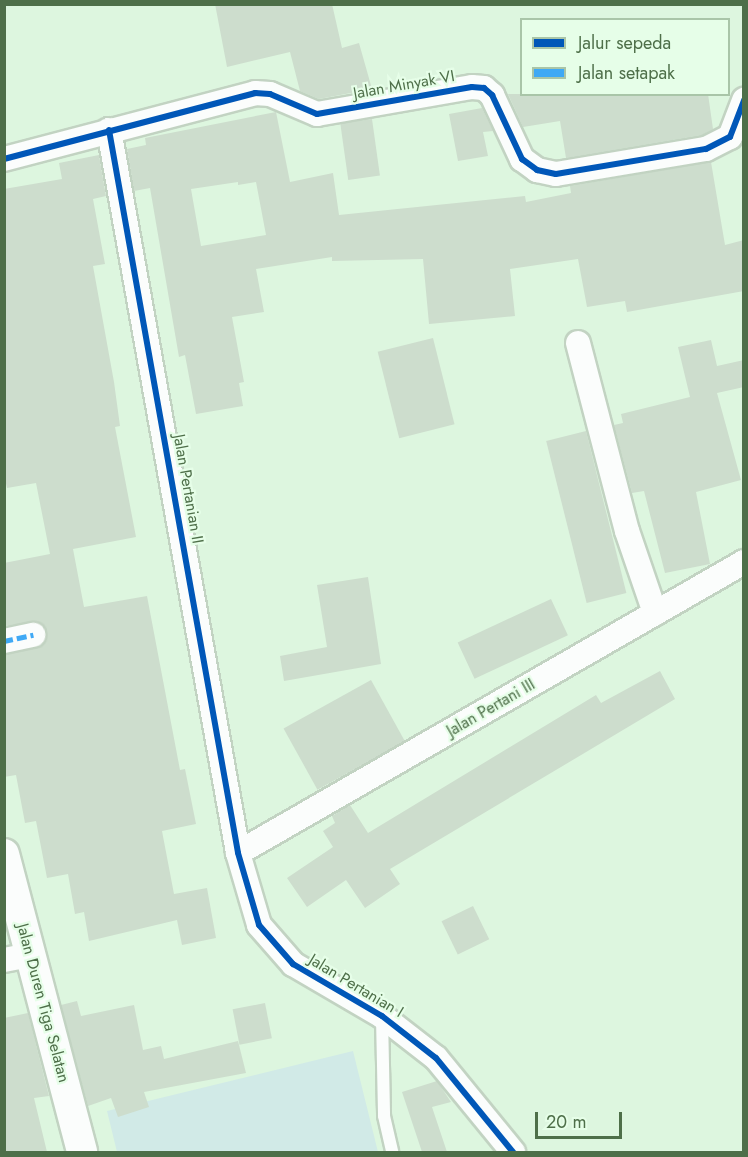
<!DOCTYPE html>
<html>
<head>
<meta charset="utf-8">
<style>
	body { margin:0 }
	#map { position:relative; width:748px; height:1157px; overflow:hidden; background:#e6f4e8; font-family:Jost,sans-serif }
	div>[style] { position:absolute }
	.residential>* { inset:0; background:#ddf6df }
	.green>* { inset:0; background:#d1eae7 }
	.building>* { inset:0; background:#cdddcd; transform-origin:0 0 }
	.roads { filter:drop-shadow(2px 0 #c2d3c2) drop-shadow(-2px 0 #c2d3c2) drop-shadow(0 2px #c2d3c2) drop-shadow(0 -2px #c2d3c2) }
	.service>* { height:12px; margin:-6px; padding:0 6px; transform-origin:6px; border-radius:6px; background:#fbfdfc }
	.minor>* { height:24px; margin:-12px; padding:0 12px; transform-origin:12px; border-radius:12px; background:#fbfdfc }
	.tertiary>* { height:30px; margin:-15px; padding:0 15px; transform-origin:15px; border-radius:15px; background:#fbfdfc }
	.quiet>* { height:4.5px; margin-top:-2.25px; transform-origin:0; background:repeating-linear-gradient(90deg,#3fa9f5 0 9px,transparent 0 13.5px) }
	.cycleway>* { height:6px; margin:-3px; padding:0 3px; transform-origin:3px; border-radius:3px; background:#0057b8 }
	span { translate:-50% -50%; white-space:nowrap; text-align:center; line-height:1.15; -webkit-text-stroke:4.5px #e6fee8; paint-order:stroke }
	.street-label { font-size:16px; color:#4e6f49 }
	.frame { position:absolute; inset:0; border:6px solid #4e6f49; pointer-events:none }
	.legend { position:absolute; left:520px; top:18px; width:210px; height:78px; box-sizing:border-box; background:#e6fee8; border:2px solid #a9c5a8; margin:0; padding:8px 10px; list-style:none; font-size:18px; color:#4e6f49 }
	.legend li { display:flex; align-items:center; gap:12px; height:30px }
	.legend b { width:30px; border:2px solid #a9c5a8 }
	.scale { position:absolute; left:535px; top:1112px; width:87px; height:27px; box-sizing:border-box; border:3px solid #4e6f49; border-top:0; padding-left:8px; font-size:18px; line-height:21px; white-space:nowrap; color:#4e6f49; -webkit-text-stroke:4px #e6fee8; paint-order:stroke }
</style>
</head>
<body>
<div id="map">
	<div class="residential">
		<div style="clip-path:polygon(evenodd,5px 5px,743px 5px,743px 1152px,5px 1152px,5px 5px,522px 20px,728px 20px,728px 94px,522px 94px,522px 20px)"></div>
	</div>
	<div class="green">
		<div style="clip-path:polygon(353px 1051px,378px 1152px,117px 1152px,107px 1111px)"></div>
	</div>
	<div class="building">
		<div style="clip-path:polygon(215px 4px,332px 4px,342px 48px,359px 43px,372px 89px,319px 99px,300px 91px,290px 52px,227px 67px)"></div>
		<div style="clip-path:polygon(508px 94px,708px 94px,713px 129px,702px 135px,566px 158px,560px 121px,523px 127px)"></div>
		<div style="clip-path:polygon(482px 108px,493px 131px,483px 132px,488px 156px,458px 161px,449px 114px)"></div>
		<div style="clip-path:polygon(evenodd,276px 112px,290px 182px,333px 173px,339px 215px,525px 196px,526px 202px,571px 193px,570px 186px,711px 162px,725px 245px,744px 240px,744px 291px,627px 312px,625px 301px,587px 307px,578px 259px,510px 269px,515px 316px,429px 324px,423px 259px,332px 261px,332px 257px,256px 269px,264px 312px,232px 317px,244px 382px,239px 383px,243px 406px,196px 414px,185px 355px,179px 357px,150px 188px,134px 191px,127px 149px,146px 145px,145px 138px,276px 112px,238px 182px,238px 185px,256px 182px,266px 235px,201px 246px,191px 189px,238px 182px)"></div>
		<div style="left:372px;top:119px;width:57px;height:32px;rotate:82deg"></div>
		<div style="clip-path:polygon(99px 155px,106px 196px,93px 199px,105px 264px,93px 266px,114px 382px,120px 426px,115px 427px,136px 537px,73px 549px,84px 607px,147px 596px,180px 770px,185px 769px,196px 824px,162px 831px,174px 894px,207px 888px,216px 938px,182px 945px,177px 920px,89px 941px,84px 912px,75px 914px,68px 874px,47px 878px,36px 821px,25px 823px,16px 775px,4px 777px,4px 655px,42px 646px,47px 633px,37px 621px,4px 626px,4px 563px,50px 554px,36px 483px,7px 488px,4px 474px,4px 189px,62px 179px,59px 163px)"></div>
		<div style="left:433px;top:338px;width:89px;height:57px;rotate:76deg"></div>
		<div style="clip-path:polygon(711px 340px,717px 366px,744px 360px,744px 387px,717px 393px,741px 480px,696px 492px,710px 564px,665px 573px,644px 491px,632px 493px,614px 425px,623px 423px,621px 414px,690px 397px,678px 347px)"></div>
		<div style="left:586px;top:431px;width:167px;height:41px;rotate:76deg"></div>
		<div style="clip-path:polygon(368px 577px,381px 664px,284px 681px,280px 656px,327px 647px,317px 585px)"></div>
		<div style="left:551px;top:599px;width:40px;height:103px;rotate:65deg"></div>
		<div style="clip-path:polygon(660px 671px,675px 699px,390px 869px,400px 884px,365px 908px,346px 880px,307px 907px,287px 878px,333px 847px,323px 831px,335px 823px,332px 816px,350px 805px,368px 833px,596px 695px,601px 703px)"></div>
		<div style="left:371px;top:680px;width:70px;height:100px;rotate:61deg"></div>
		<div style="left:473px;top:906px;width:37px;height:35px;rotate:64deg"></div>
		<div style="clip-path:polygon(77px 1001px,81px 1016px,134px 1005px,143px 1050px,161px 1046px,164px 1059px,238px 1041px,246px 1073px,144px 1092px,149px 1107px,118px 1117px,111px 1098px,88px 1106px,61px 1005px)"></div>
		<div style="left:265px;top:1003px;width:36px;height:33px;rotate:79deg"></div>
		<div style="clip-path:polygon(28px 1013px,49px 1096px,34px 1098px,47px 1152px,4px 1152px,4px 1018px)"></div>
		<div style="clip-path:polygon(437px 1081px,451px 1102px,432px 1107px,447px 1152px,422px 1152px,402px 1092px)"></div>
	</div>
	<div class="roads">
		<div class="service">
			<div style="left:382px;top:1017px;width:99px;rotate:88.8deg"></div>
			<div style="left:384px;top:1116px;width:37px;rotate:77deg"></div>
		</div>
		<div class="minor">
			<div style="left:109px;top:130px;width:734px;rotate:79.88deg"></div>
			<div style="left:238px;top:853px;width:75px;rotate:73.7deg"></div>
			<div style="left:259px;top:925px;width:52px;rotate:48.9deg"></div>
			<div style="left:293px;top:964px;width:103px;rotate:30.3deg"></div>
			<div style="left:382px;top:1016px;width:68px;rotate:37.9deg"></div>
			<div style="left:436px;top:1058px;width:122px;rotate:50.7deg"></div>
			<div style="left:4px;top:159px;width:260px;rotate:-14.7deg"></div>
			<div style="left:255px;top:93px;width:15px;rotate:4deg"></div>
			<div style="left:270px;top:94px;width:51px;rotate:23.1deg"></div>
			<div style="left:317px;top:114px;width:157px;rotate:-9.9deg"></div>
			<div style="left:472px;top:87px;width:12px;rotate:5deg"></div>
			<div style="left:484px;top:88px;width:11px;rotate:41deg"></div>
			<div style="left:492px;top:95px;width:71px;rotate:64.9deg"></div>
			<div style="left:522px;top:159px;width:19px;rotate:36deg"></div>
			<div style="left:537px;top:170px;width:19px;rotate:12deg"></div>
			<div style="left:556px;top:174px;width:152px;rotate:-9.5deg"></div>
			<div style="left:706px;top:149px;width:27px;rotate:-27deg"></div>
			<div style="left:730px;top:137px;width:40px;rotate:-69deg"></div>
			<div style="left:578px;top:343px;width:194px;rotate:75.4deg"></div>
			<div style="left:627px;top:531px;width:87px;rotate:71.1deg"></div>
			<div style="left:4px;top:641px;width:30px;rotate:-12deg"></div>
			<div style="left:238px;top:853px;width:584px;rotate:-29.9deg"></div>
			<div style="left:4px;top:960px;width:25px;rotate:-11deg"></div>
		</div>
		<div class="tertiary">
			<div style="left:4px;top:854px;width:308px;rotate:75.3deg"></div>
		</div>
	</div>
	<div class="quiet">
		<div style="left:4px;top:641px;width:30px;rotate:-12deg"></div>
	</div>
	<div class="cycleway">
		<div style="left:109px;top:130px;width:734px;rotate:79.88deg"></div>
		<div style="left:238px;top:853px;width:75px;rotate:73.7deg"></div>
		<div style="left:259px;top:925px;width:52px;rotate:48.9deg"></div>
		<div style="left:293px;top:964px;width:103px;rotate:30.3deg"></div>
		<div style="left:382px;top:1016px;width:68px;rotate:37.9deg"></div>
		<div style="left:436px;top:1058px;width:122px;rotate:50.7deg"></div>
		<div style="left:4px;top:159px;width:260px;rotate:-14.7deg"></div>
		<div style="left:255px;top:93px;width:15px;rotate:4deg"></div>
		<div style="left:270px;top:94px;width:51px;rotate:23.1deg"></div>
		<div style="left:317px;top:114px;width:157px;rotate:-9.9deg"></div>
		<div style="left:472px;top:87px;width:12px;rotate:5deg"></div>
		<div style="left:484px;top:88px;width:11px;rotate:41deg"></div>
		<div style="left:492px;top:95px;width:71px;rotate:64.9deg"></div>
		<div style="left:522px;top:159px;width:19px;rotate:36deg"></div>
		<div style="left:537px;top:170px;width:19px;rotate:12deg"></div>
		<div style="left:556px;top:174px;width:152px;rotate:-9.5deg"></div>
		<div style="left:706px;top:149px;width:27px;rotate:-27deg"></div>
		<div style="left:730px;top:137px;width:40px;rotate:-69deg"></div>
	</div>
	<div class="street-label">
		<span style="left:404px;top:85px;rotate:-10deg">Jalan Minyak VI</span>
		<span style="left:188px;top:489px;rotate:80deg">Jalan Pertanian II</span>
		<span style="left:491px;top:708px;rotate:-30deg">Jalan Pertani III</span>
		<span style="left:356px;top:986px;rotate:31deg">Jalan Pertanian I</span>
		<span style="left:43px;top:1003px;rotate:75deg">Jalan Duren Tiga Selatan</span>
	</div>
	<div class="frame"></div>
	<ul class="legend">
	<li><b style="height:8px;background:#0057b8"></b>Jalur sepeda</li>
	<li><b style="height:8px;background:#3fa9f5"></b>Jalan setapak</li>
	</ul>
	<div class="scale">20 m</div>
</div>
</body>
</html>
